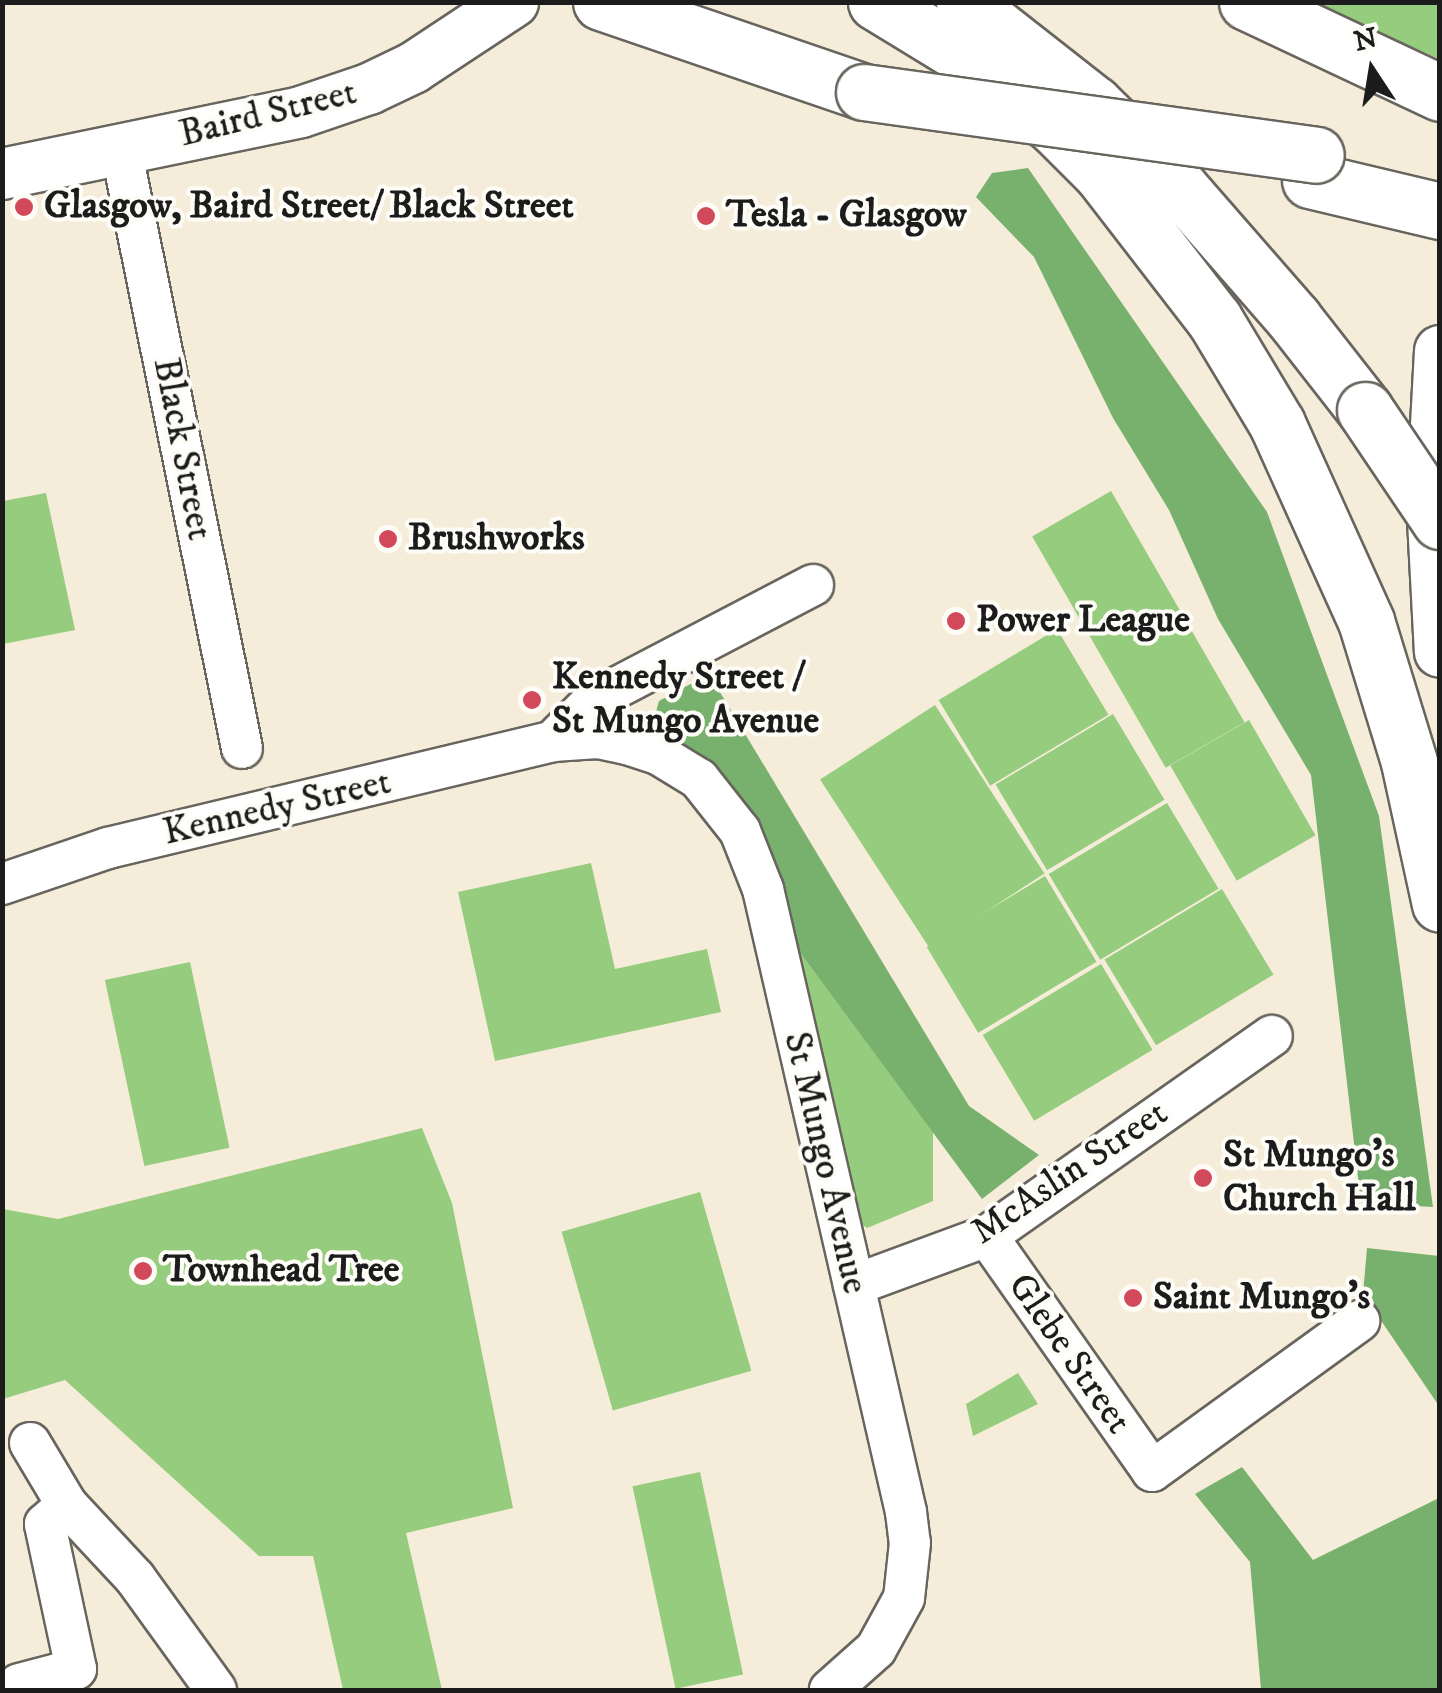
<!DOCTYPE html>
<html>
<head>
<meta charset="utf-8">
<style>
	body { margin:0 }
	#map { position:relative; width:1442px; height:1693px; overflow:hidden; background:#f5edd9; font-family:"IM FELL DW Pica",serif }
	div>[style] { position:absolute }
	.green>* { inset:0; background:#96cc7e; transform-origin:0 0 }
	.forest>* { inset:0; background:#78b06d }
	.roads { filter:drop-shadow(2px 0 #68655e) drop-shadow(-2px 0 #68655e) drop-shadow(0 2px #68655e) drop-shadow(0 -2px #68655e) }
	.minor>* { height:40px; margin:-20px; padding:0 20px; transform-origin:20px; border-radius:20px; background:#fff }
	.major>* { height:50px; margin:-25px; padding:0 25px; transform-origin:25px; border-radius:25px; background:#fff }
	.highway>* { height:55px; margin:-27.5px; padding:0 27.5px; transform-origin:27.5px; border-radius:27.5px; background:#fff }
	.bridges { filter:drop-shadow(2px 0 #68655e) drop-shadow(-2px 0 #68655e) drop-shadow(0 2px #68655e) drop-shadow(0 -2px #68655e) }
	.highway-bridge>* { height:55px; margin:-27.5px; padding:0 27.5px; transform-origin:27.5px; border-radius:27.5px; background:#fff }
	.dots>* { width:28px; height:28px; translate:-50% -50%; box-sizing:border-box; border:5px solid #fdfcf7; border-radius:50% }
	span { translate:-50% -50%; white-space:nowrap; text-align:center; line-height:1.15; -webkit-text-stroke:8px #fdfcf7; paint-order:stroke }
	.street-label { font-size:38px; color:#1c1c1c }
	.poi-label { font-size:38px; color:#1c1c1c; font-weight:700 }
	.left { translate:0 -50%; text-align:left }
	.frame { position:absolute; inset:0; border:5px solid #1c1c1c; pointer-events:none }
	.north { position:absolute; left:1322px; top:20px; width:100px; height:100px; -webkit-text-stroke:8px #fdfcf7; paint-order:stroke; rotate:348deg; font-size:28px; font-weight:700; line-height:40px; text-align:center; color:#1c1c1c }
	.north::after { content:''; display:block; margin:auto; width:35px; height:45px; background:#1c1c1c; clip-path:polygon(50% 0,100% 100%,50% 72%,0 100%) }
</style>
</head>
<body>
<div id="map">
	<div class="green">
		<div style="clip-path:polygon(1315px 3px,1439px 3px,1439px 59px,1365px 26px)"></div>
		<div style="left:1111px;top:491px;width:267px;height:91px;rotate:60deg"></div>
		<div style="clip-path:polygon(46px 493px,75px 630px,3px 644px,3px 501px)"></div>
		<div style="left:1057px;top:629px;width:100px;height:138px;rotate:59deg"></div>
		<div style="left:935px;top:705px;width:201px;height:137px;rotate:57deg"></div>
		<div style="left:1113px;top:714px;width:100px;height:137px;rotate:59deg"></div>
		<div style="left:1249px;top:720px;width:133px;height:91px;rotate:60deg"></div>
		<div style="left:1167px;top:803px;width:100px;height:138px;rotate:59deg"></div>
		<div style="clip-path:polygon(591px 863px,615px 969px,707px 949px,721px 1012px,495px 1061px,458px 892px)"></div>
		<div style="left:1045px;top:876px;width:100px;height:138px;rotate:59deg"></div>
		<div style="left:1222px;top:889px;width:100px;height:137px;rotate:59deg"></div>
		<div style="clip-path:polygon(779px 924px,933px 1132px,933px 1201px,867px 1228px,836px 1205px)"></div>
		<div style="left:190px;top:962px;width:190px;height:87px;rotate:78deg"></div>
		<div style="left:1101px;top:964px;width:100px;height:138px;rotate:59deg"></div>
		<div style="clip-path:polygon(422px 1128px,452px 1203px,513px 1508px,406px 1533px,442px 1690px,343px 1690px,313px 1556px,259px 1556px,65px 1380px,3px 1399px,3px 1209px,58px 1219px)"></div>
		<div style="left:700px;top:1192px;width:186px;height:144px;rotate:74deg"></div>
		<div style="clip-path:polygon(1018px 1373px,1038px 1404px,973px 1436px,966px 1404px)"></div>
		<div style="left:700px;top:1472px;width:207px;height:69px;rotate:78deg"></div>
	</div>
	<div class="forest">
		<div style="clip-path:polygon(1028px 168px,1267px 512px,1379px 816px,1433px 1207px,1361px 1203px,1311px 775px,1218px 619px,1169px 510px,1113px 418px,1034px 257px,976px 197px,992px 173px)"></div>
		<div style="clip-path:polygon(709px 674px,969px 1106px,1039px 1155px,982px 1199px,779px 924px,716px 771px,652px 726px,659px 701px)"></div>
		<div style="clip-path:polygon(1367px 1248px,1439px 1256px,1439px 1406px,1363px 1294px)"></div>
		<div style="clip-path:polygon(1242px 1467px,1313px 1560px,1439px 1498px,1439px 1690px,1261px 1690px,1250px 1562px,1195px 1494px)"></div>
	</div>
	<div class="roads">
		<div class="minor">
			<div style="left:121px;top:149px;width:611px;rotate:78.58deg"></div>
			<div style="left:553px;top:741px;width:59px;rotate:-45deg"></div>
			<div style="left:595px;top:699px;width:246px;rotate:-27.6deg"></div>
			<div style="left:2px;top:884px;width:112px;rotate:-18.8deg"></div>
			<div style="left:108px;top:848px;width:458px;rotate:-13.5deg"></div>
			<div style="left:553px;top:741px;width:45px;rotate:-3.8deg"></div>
			<div style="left:598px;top:738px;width:30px;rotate:12deg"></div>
			<div style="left:627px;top:744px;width:33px;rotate:18deg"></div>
			<div style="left:658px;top:754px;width:48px;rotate:31.4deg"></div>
			<div style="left:699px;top:779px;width:66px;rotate:51.7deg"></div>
			<div style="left:740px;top:831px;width:62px;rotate:68.4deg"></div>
			<div style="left:763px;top:889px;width:639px;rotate:77.07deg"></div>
			<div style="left:906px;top:1512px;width:31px;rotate:83deg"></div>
			<div style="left:910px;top:1543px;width:55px;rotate:96.2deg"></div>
			<div style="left:904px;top:1598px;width:58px;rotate:118.8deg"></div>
			<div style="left:876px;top:1649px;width:62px;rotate:138.3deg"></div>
			<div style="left:987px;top:1236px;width:287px;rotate:54.9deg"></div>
			<div style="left:1152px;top:1471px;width:256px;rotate:-35.9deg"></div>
			<div style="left:854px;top:1285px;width:142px;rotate:-20.2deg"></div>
			<div style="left:987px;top:1236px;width:348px;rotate:-35.1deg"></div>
			<div style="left:30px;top:1443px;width:72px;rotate:59.2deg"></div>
			<div style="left:67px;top:1505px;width:100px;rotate:47deg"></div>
			<div style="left:135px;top:1578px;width:138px;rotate:54.1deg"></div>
			<div style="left:19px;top:1684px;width:59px;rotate:-14.7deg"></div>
			<div style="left:76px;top:1669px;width:148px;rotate:-102.1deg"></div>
			<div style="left:45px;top:1524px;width:29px;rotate:-41deg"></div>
		</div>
		<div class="major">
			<div style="left:2px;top:174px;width:305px;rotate:-11.7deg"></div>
			<div style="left:301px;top:112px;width:72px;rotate:-18.7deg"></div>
			<div style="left:369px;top:89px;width:49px;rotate:-25.5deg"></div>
			<div style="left:413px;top:68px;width:120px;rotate:-33.4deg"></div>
			<div style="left:1440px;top:351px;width:150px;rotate:93.1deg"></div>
			<div style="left:1432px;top:501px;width:151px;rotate:87deg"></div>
		</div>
		<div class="highway">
			<div style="left:601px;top:2px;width:278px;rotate:18.9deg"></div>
			<div style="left:876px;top:2px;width:127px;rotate:31.4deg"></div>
			<div style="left:984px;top:68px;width:94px;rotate:39.8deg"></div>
			<div style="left:1056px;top:128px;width:64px;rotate:45deg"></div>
			<div style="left:1101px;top:173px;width:185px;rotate:52.3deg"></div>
			<div style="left:1214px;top:319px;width:122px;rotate:59deg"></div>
			<div style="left:1277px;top:424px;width:216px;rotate:65.7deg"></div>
			<div style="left:1366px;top:621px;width:147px;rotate:73deg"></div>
			<div style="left:1409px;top:762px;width:145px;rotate:77.7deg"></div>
			<div style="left:964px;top:2px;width:165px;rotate:38.1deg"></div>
			<div style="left:1094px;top:104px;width:119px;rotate:44.3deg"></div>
			<div style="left:1179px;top:187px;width:175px;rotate:48.9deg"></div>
			<div style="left:1294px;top:319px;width:115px;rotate:52deg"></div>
			<div style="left:1247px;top:2px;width:213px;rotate:25.2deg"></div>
			<div style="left:1310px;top:180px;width:134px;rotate:13.4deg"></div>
		</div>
	</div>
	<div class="bridges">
		<div class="highway-bridge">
			<div style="left:864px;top:92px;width:456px;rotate:7.9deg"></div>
			<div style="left:1365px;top:410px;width:134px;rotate:56deg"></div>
		</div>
	</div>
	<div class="dots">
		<div style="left:24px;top:207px;background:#d1495b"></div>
		<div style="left:706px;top:216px;background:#d1495b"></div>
		<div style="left:388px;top:539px;background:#d1495b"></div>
		<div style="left:956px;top:621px;background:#d1495b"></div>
		<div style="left:532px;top:700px;background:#d1495b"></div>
		<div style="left:1203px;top:1178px;background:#d1495b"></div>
		<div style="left:143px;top:1271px;background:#d1495b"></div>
		<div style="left:1133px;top:1298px;background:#d1495b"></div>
	</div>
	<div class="street-label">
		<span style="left:268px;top:114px;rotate:-14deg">Baird Street</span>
		<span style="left:182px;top:449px;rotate:79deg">Black Street</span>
		<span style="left:277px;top:808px;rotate:-13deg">Kennedy Street</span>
		<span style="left:825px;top:1163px;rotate:77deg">St Mungo Avenue</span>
		<span style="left:1070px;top:1173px;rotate:-34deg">McAslin Street</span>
		<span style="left:1069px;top:1354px;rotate:55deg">Glebe Street</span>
	</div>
	<div class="poi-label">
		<span class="left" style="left:44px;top:207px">Glasgow, Baird Street/ Black Street</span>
		<span class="left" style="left:726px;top:216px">Tesla - Glasgow</span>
		<span class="left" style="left:408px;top:539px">Brushworks</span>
		<span class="left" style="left:976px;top:621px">Power League</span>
		<span class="left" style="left:552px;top:700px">Kennedy Street /<br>St Mungo Avenue</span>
		<span class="left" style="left:1223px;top:1178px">St Mungo's<br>Church Hall</span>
		<span class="left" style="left:163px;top:1271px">Townhead Tree</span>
		<span class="left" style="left:1153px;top:1298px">Saint Mungo's</span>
	</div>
	<div class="frame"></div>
	<div class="north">N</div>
</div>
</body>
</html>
